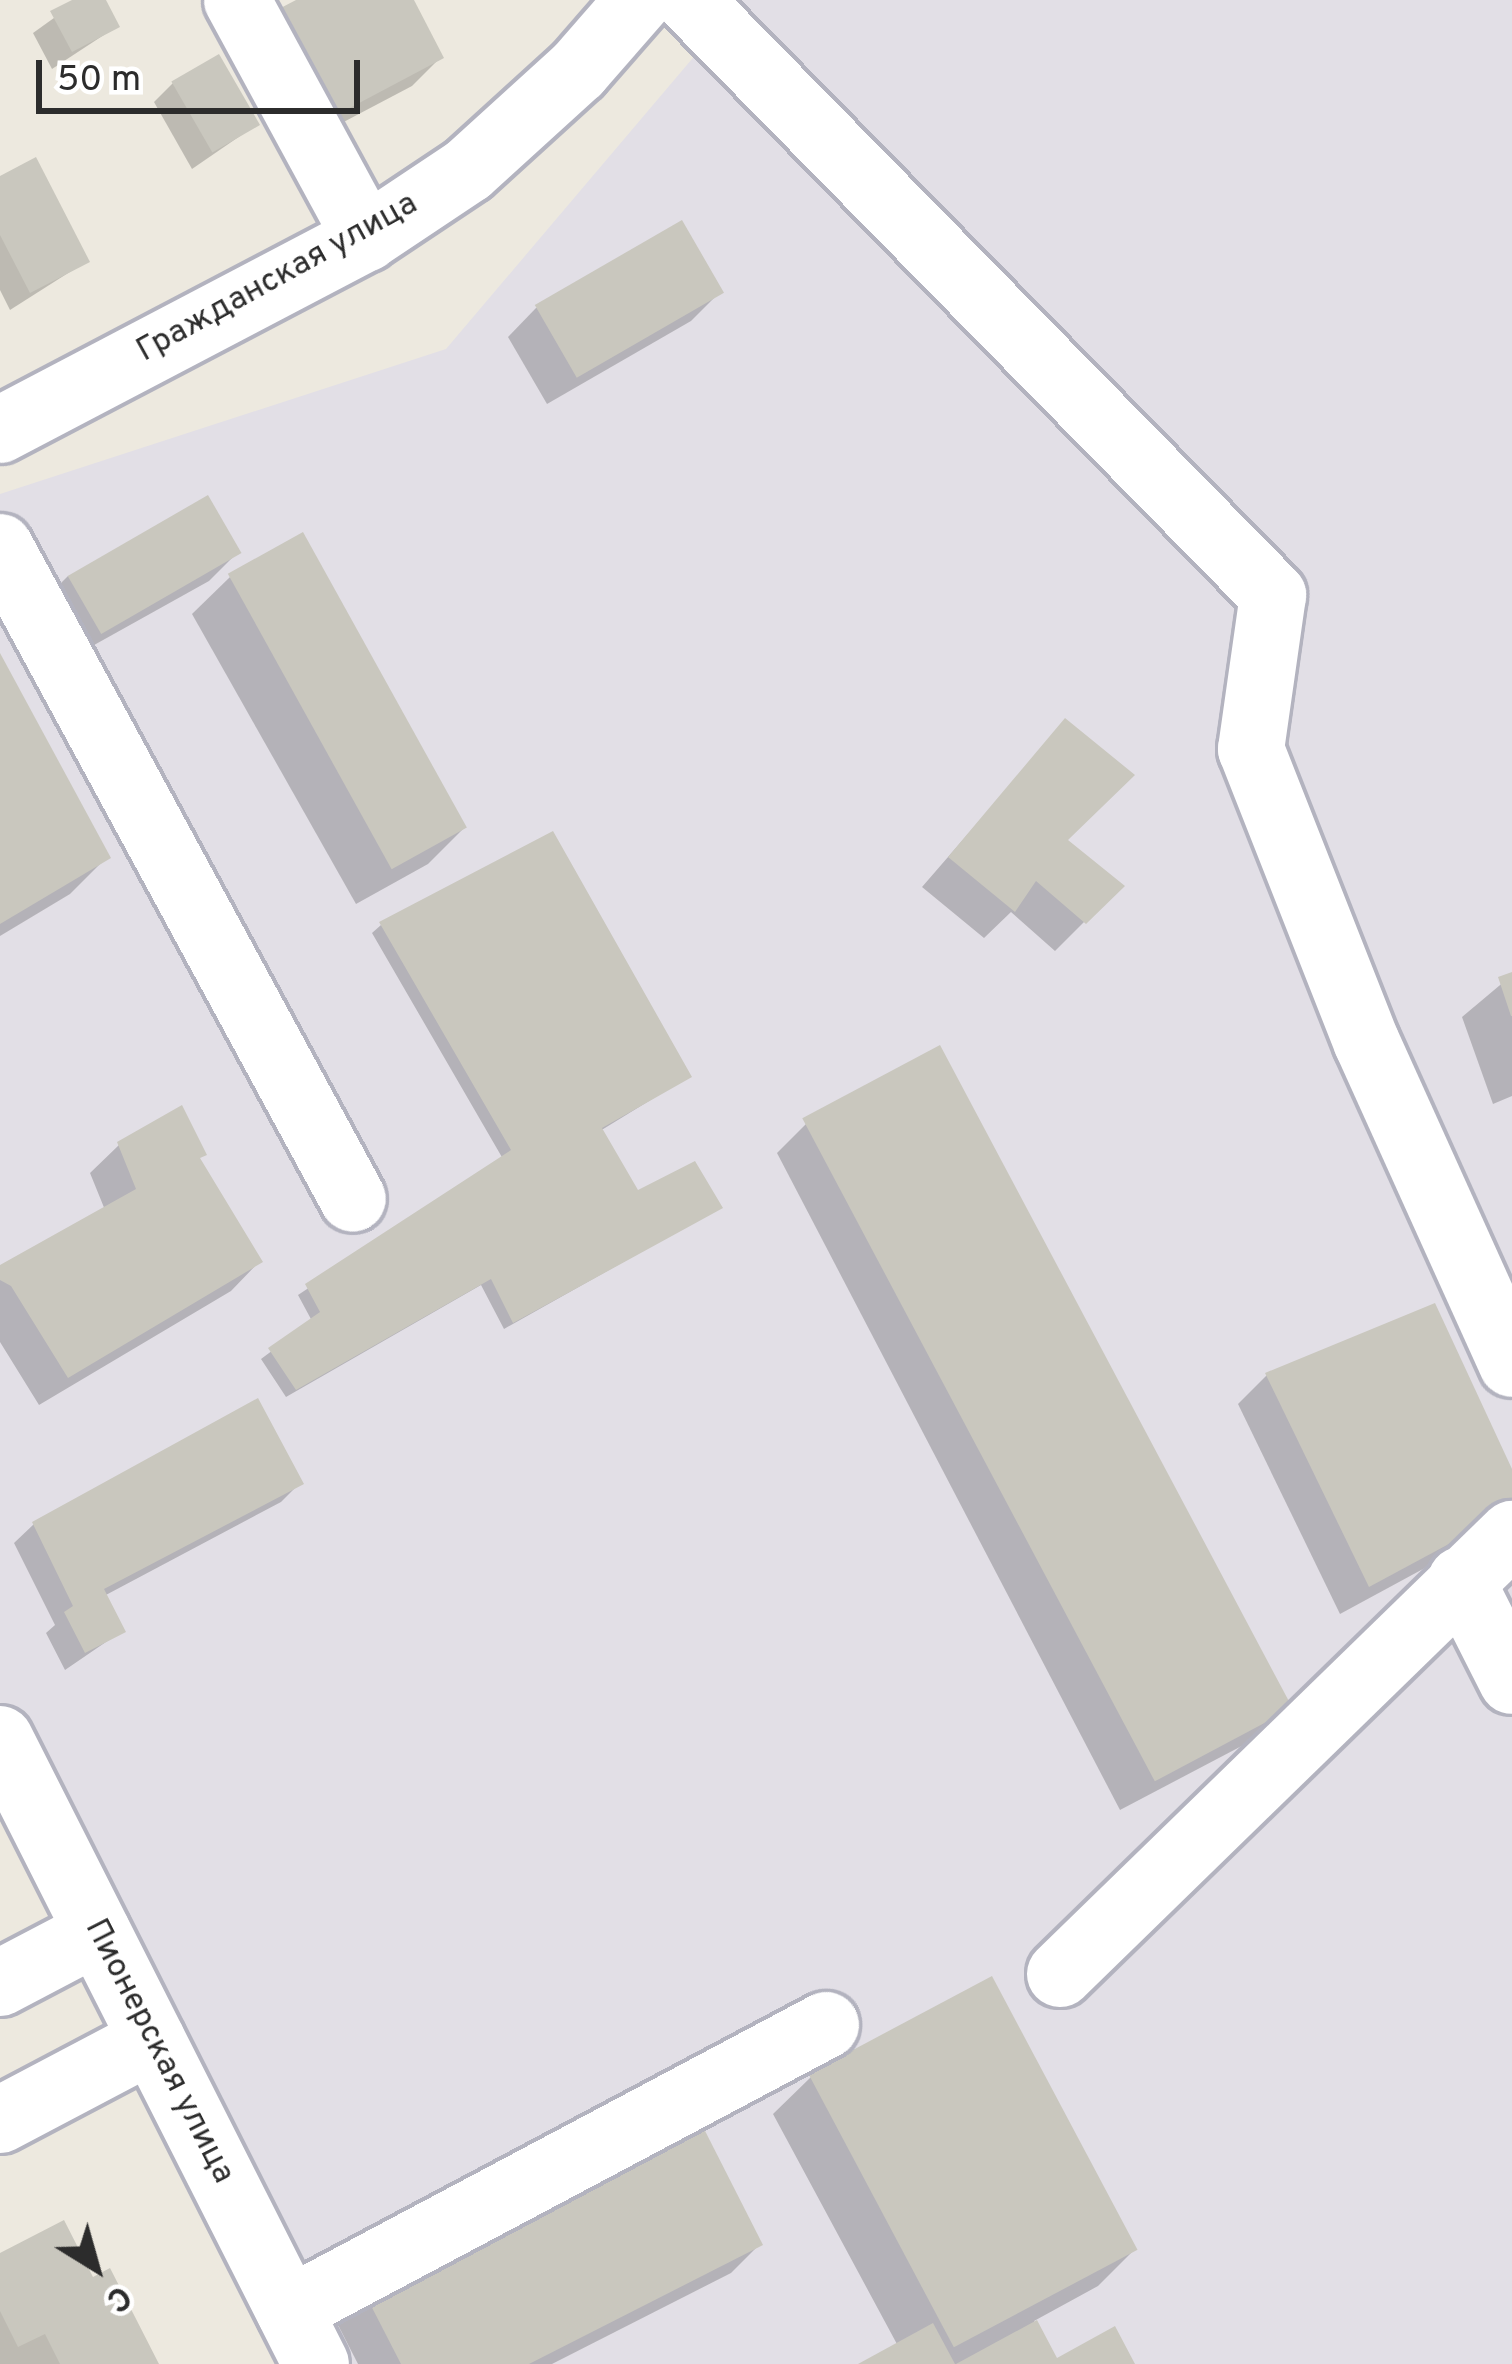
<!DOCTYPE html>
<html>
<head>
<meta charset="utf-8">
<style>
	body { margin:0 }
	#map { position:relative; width:1512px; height:2364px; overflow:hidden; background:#ede9df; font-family:Overpass,sans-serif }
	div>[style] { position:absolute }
	.industrial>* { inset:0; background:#e2dfe6 }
	.shadow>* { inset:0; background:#0003 }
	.building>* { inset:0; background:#c9c7be; transform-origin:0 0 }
	.roads { filter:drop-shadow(3px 0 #b3b3bf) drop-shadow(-3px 0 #b3b3bf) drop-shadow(0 3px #b3b3bf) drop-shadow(0 -3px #b3b3bf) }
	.minor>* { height:66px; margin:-33px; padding:0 33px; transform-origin:33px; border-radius:33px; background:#fff }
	span { translate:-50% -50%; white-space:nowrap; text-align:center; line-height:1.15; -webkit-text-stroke:9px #fff; paint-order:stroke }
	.street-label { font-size:33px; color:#2c2c2c }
	.north { position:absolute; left:36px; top:2208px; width:120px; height:120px; -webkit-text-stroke:9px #fff; paint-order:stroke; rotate:143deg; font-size:33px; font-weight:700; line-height:48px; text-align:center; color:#2c2c2c }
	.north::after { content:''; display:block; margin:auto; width:42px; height:54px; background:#2c2c2c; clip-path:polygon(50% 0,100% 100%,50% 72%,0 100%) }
	.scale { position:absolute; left:36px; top:60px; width:324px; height:54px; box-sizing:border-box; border:6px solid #2c2c2c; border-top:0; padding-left:15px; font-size:36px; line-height:42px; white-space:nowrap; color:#2c2c2c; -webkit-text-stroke:9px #fff; paint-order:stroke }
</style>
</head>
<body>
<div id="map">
	<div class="industrial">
		<div style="clip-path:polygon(742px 0,1512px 0,1512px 2364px,318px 2364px,0 1702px,0 494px,446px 349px)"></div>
	</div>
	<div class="shadow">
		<div style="clip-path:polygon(79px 0,102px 0,116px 27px,52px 69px,33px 33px)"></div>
		<div style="clip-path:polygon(303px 0,410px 0,441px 57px,412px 86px,300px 145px)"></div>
		<div style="clip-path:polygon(173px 83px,256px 125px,192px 169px,154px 102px)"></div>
		<div style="clip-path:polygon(0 179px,87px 261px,10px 310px,0 290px)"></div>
		<div style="clip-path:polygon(720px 292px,691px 321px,547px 404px,508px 337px,536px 308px)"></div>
		<div style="clip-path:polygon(237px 553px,209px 581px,69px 659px,39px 605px,68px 576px)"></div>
		<div style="clip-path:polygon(230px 577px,465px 827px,428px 864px,356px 904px,192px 614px)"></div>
		<div style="clip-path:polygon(0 660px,107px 857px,70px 894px,0 936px)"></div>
		<div style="clip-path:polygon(1065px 722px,1064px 841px,1120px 886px,1055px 951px,1011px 912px,984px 938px,922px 887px)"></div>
		<div style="clip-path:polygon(381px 925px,688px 1077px,600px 1131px,637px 1194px,719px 1208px,504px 1329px,481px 1285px,286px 1397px,261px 1359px,312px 1321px,298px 1295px,503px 1159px,372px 933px)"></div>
		<div style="clip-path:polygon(1512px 975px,1512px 1096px,1493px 1104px,1462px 1017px)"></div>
		<div style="clip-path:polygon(806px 1124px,1283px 1710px,1255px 1739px,1120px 1810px,777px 1153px)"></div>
		<div style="clip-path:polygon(119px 1145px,198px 1160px,259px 1262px,231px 1291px,39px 1405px,0 1342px,0 1269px,105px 1210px,90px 1173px)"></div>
		<div style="clip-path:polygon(1267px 1375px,1512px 1475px,1495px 1530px,1340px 1614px,1238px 1404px)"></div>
		<div style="clip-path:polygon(300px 1483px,281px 1502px,104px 1596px,122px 1631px,65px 1670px,46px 1633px,55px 1625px,14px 1543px,34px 1524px)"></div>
		<div style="clip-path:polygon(811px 2077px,1135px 2249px,1098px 2286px,1034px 2321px,1056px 2362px,1132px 2364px,865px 2364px,898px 2346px,773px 2114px)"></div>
		<div style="clip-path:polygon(759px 2245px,731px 2273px,552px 2364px,358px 2364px,337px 2323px,366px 2294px)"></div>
		<div style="clip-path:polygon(0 2256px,156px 2364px,0 2364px)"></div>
	</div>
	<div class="building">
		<div style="clip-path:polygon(72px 0,106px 0,120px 27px,72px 52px,50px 11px)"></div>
		<div style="clip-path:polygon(296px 0,414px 0,444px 58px,329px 119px,273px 12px)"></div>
		<div style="left:219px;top:54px;width:82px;height:55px;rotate:60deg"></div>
		<div style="clip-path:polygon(36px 157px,90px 262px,30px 293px,0 235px,0 176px)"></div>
		<div style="left:682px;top:220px;width:84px;height:170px;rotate:60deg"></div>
		<div style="left:208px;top:495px;width:67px;height:162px;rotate:60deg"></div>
		<div style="left:303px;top:532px;width:338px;height:86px;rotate:61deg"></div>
		<div style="clip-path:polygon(0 653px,111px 858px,0 924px)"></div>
		<div style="clip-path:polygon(1065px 718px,1135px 775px,1068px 840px,1125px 886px,1086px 924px,1036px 881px,1015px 912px,948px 857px)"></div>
		<div style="clip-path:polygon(553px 831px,692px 1077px,602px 1128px,638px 1190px,695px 1161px,723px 1208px,513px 1323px,491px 1279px,296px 1390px,268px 1348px,320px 1312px,305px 1284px,511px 1150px,379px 922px)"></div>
		<div style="clip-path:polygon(1512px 972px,1512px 1016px,1511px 1016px,1498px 977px)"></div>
		<div style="left:940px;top:1045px;width:751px;height:156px;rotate:62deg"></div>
		<div style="clip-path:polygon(182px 1105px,207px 1155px,200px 1158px,263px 1262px,68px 1378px,11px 1286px,0 1280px,0 1265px,136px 1189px,117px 1142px)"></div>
		<div style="clip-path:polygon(1435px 1303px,1512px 1469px,1512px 1510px,1369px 1587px,1265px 1373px)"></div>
		<div style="clip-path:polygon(258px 1398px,304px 1484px,104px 1589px,126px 1632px,85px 1653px,64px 1612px,73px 1606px,32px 1522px)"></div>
		<div style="left:992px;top:1976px;width:310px;height:208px;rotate:62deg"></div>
		<div style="clip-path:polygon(700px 2121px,763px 2245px,529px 2364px,401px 2364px,364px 2292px)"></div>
		<div style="clip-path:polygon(64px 2220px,93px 2277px,110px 2268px,159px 2364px,60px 2364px,45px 2334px,18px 2347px,0 2311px,0 2253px)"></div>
		<div style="clip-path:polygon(1037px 2320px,1057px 2358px,1115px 2326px,1135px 2364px,956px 2364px)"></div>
		<div style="clip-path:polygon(933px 2323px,955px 2364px,858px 2364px)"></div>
	</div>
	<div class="roads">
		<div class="minor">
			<div style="left:237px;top:0;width:271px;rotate:61.5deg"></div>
			<div style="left:689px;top:0;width:834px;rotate:45.53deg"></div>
			<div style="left:1273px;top:595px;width:156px;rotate:98.1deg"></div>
			<div style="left:1251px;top:749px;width:316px;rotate:68.5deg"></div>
			<div style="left:1367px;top:1043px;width:352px;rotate:65.7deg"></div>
			<div style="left:0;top:430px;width:413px;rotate:-27.7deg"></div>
			<div style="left:366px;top:238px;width:123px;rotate:-33.7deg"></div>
			<div style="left:468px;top:170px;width:149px;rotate:-42.3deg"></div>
			<div style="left:578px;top:70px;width:93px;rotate:-48.9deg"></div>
			<div style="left:0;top:547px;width:741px;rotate:61.57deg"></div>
			<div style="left:1461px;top:1580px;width:113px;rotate:63.2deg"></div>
			<div style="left:0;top:1739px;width:700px;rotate:63.18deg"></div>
			<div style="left:1060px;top:1974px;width:631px;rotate:-44.23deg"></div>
			<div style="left:0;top:1983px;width:110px;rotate:-27.7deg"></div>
			<div style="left:0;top:2120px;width:172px;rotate:-27.8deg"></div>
			<div style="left:289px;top:2310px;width:608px;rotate:-27.96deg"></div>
		</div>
	</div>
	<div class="street-label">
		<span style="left:278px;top:279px;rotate:-29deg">Гражданская улица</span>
		<span style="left:158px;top:2052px;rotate:63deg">Пионерская улица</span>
	</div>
	<div class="north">С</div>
	<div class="scale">50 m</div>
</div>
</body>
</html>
